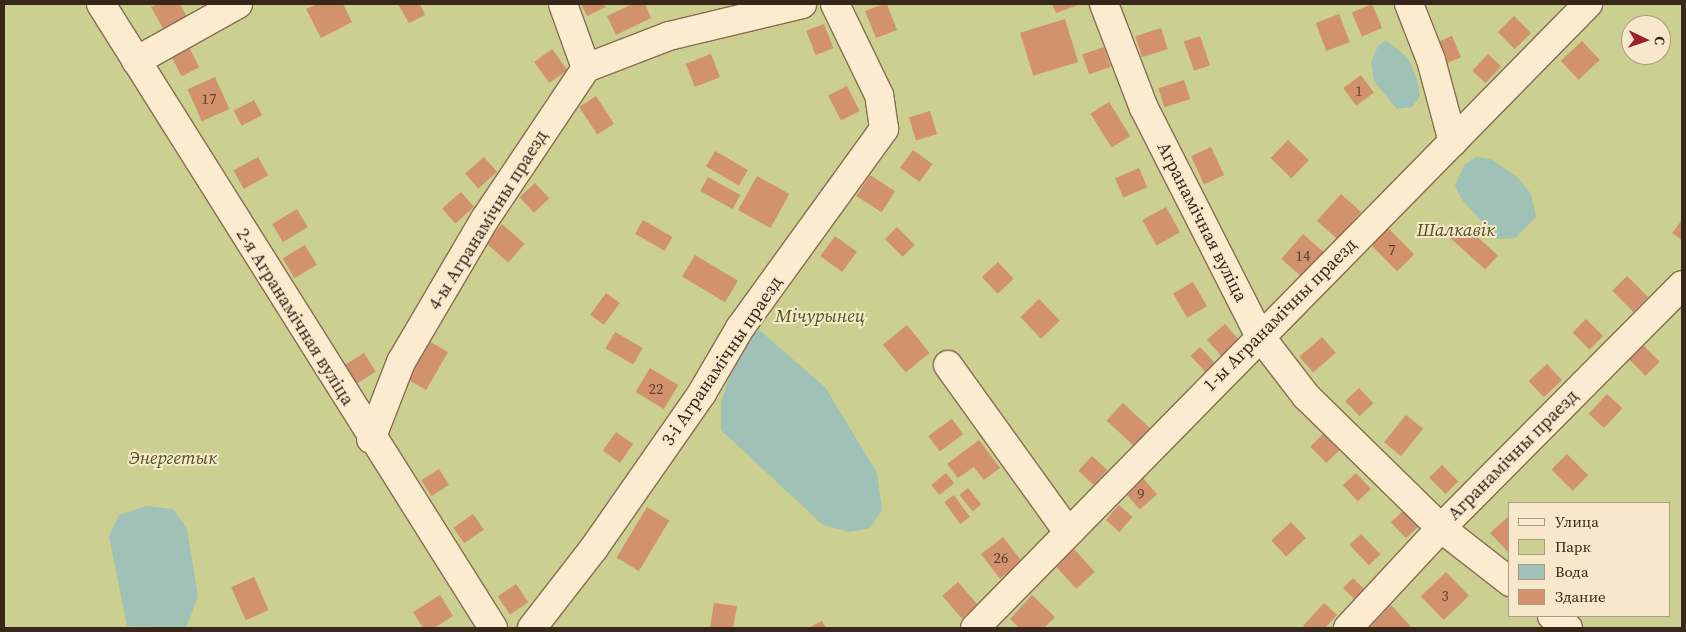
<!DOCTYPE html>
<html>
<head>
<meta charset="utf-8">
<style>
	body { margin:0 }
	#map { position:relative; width:1686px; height:632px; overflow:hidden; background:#f1debb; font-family:"Source Serif 4",serif }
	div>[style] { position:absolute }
	.green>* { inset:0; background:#cbcf8f }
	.water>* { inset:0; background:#a0c1b5 }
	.building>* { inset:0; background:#d2926e; transform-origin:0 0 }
	.roads { filter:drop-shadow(1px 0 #896d54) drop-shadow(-1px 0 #896d54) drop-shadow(0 1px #896d54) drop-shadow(0 -1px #896d54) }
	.minor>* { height:28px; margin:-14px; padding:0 14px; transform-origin:14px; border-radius:14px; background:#fbebcf }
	span { translate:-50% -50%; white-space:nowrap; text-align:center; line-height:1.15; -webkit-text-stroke:4px #f8e8cb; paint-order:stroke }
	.number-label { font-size:15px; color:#5e412f }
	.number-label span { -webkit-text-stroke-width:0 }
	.street-label { font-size:18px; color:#37261a }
	.park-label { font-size:18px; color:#4a551f; font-style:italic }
	.frame { position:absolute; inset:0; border:5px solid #37261a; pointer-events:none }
	.legend { position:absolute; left:1508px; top:502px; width:162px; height:115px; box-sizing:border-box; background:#f8e8cb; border:1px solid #ab9a84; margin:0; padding:6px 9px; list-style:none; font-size:15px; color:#37261a }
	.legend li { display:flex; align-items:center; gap:10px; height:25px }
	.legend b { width:25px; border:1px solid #ab9a84 }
	.north { position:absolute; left:1621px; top:15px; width:50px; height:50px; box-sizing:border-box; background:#f8e8cb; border:1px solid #ab9a84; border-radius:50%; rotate:93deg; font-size:14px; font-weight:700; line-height:20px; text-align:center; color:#37261a }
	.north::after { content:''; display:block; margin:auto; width:18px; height:22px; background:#9c2028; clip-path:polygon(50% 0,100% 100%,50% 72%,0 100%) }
</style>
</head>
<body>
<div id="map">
	<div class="green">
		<div style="clip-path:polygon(evenodd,4px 4px,1682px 4px,1682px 628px,4px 628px,4px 4px,1631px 25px,1661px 25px,1661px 55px,1631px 55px,1631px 25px,4px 4px,1510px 503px,1670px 503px,1670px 616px,1510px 616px,1510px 503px)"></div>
	</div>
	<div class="water">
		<div style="clip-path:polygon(1386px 40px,1408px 58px,1417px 79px,1420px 96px,1412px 107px,1397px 109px,1374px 81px,1371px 62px,1378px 46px)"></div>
		<div style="clip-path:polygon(1476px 157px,1491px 159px,1517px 177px,1531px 194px,1536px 217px,1515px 238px,1498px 239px,1462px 200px,1455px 186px,1465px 164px)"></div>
		<div style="clip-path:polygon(759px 330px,825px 387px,877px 473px,882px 510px,870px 528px,850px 532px,823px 525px,721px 430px,721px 402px,740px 345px)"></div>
		<div style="clip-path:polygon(147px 506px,173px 509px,187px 529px,198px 596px,187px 626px,182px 628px,127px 626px,109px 536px,119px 515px)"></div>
	</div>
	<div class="building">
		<div style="clip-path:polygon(158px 4px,180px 4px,188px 19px,165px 32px,151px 7px)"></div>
		<div style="clip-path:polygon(317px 4px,343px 4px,352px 22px,321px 38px,306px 9px)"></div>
		<div style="clip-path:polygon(398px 4px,420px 4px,425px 15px,409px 23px)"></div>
		<div style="clip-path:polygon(581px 4px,604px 4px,606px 7px,587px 16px)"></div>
		<div style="clip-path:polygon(632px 4px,645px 4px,651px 18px,616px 35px,607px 16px)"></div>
		<div style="clip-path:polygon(884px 4px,887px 4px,897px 30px,876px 38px,865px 11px)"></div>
		<div style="clip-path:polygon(1052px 4px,1081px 4px,1056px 13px)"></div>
		<div style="left:1372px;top:4px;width:26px;height:22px;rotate:67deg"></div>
		<div style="left:1339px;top:14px;width:30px;height:25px;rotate:69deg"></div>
		<div style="left:1514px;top:16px;width:24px;height:23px;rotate:45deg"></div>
		<div style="left:1065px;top:19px;width:45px;height:47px;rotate:73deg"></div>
		<div style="left:824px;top:24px;width:26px;height:19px;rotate:69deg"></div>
		<div style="left:1161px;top:28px;width:22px;height:27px;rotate:72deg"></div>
		<div style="left:1200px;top:36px;width:31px;height:17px;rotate:71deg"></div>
		<div style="left:1452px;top:36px;width:23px;height:20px;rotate:67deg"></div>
		<div style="left:1582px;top:41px;width:26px;height:29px;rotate:47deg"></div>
		<div style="left:188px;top:45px;width:25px;height:20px;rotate:63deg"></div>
		<div style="left:1104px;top:47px;width:21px;height:23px;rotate:71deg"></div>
		<div style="left:552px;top:49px;width:26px;height:22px;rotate:54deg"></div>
		<div style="left:711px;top:54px;width:25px;height:27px;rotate:69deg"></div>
		<div style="left:1488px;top:54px;width:18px;height:23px;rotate:43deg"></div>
		<div style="left:1361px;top:75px;width:22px;height:22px;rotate:54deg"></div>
		<div style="left:215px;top:77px;width:35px;height:30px;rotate:66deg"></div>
		<div style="left:1184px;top:80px;width:20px;height:27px;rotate:72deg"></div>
		<div style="left:847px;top:86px;width:28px;height:21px;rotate:63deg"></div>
		<div style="left:596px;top:96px;width:33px;height:20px;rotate:57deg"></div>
		<div style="left:254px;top:100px;width:17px;height:23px;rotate:62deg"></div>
		<div style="left:1109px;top:102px;width:40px;height:22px;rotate:58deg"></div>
		<div style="left:930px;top:111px;width:24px;height:22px;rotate:73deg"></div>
		<div style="left:1288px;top:140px;width:29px;height:25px;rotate:44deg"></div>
		<div style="left:1211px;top:147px;width:31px;height:22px;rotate:65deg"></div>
		<div style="left:913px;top:150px;width:24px;height:22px;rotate:36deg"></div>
		<div style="left:715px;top:151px;width:38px;height:18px;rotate:30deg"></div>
		<div style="left:258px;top:157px;width:21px;height:28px;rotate:61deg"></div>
		<div style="left:484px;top:157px;width:20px;height:25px;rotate:49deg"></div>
		<div style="left:1139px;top:168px;width:21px;height:26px;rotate:67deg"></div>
		<div style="left:870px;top:175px;width:30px;height:25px;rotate:33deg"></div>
		<div style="left:757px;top:176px;width:37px;height:39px;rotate:29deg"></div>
		<div style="left:708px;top:177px;width:37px;height:16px;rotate:29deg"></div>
		<div style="left:535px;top:183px;width:21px;height:21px;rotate:47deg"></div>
		<div style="left:461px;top:192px;width:20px;height:25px;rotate:49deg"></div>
		<div style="left:1341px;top:194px;width:27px;height:36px;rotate:42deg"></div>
		<div style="left:1166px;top:207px;width:29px;height:27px;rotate:61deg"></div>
		<div style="left:297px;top:209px;width:21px;height:29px;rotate:59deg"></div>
		<div style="left:643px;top:220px;width:34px;height:16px;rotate:30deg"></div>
		<div style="clip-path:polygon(1682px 220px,1682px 240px,1672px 233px)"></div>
		<div style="left:502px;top:224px;width:30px;height:25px;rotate:41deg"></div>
		<div style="left:1463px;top:224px;width:47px;height:19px;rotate:42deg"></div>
		<div style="left:897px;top:227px;width:25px;height:17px;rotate:45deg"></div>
		<div style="left:1388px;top:228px;width:37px;height:24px;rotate:45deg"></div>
		<div style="left:1303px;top:234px;width:29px;height:33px;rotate:41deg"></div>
		<div style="left:835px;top:236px;width:27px;height:25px;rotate:36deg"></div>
		<div style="left:305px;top:245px;width:23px;height:26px;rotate:59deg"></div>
		<div style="left:695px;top:255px;width:50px;height:25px;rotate:31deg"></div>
		<div style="left:998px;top:262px;width:23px;height:22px;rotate:47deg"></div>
		<div style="left:1627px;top:276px;width:30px;height:21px;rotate:45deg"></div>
		<div style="left:1193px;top:282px;width:28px;height:23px;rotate:60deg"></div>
		<div style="left:606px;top:293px;width:17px;height:27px;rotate:36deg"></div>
		<div style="left:1039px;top:299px;width:30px;height:26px;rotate:46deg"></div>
		<div style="left:1586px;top:319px;width:24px;height:19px;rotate:45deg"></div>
		<div style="left:1225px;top:324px;width:23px;height:24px;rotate:49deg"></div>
		<div style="left:907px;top:325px;width:36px;height:31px;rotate:51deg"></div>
		<div style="left:615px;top:332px;width:32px;height:19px;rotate:30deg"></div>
		<div style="left:1322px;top:337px;width:21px;height:30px;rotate:49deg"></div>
		<div style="left:429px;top:341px;width:22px;height:44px;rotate:30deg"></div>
		<div style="left:1642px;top:344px;width:25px;height:20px;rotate:45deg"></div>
		<div style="left:1200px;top:347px;width:23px;height:13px;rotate:47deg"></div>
		<div style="left:364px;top:353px;width:22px;height:26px;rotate:58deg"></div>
		<div style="left:1547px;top:364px;width:22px;height:25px;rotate:47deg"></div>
		<div style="left:650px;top:368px;width:33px;height:28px;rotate:31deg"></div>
		<div style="left:1359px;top:388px;width:21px;height:19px;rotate:47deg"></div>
		<div style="left:1607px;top:394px;width:21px;height:27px;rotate:43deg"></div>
		<div style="left:1123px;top:403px;width:37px;height:24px;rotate:43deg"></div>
		<div style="left:1406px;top:415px;width:22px;height:35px;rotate:39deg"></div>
		<div style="left:952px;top:419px;width:19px;height:29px;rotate:54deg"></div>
		<div style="left:616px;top:432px;width:21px;height:23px;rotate:35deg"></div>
		<div style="left:1323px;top:434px;width:23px;height:18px;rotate:45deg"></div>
		<div style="clip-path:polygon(979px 440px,1000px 468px,984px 480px,974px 467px,958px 478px,947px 464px)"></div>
		<div style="left:1567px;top:454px;width:30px;height:22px;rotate:45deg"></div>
		<div style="left:1092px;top:456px;width:21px;height:20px;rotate:43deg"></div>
		<div style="left:1442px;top:465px;width:23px;height:18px;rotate:45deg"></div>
		<div style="left:439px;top:469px;width:19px;height:21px;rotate:58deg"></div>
		<div style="left:946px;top:473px;width:13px;height:19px;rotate:51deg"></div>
		<div style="left:1356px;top:473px;width:22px;height:18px;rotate:47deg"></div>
		<div style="left:1142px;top:477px;width:23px;height:23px;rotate:49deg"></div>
		<div style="left:968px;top:488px;width:21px;height:11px;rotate:51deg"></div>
		<div style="left:954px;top:495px;width:27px;height:12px;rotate:54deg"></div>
		<div style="left:1119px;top:505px;width:18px;height:20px;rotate:41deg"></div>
		<div style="left:647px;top:507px;width:26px;height:59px;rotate:31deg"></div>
		<div style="left:1404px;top:510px;width:22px;height:18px;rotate:47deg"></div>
		<div style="left:473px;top:514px;width:19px;height:24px;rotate:55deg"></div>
		<div style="clip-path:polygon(1510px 515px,1510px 550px,1508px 552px,1490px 533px)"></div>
		<div style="left:1291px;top:522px;width:22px;height:27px;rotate:47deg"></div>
		<div style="left:1361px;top:534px;width:28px;height:16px;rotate:46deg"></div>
		<div style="left:1003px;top:537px;width:31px;height:28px;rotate:52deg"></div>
		<div style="left:1074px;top:549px;width:31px;height:25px;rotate:48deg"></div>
		<div style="left:1446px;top:572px;width:33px;height:35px;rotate:46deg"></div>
		<div style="left:254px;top:577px;width:36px;height:25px;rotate:66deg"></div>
		<div style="left:1353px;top:578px;width:21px;height:14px;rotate:45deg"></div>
		<div style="left:958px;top:582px;width:30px;height:21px;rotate:49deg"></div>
		<div style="left:516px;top:584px;width:22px;height:22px;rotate:56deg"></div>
		<div style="clip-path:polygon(440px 595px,453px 616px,434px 628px,423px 628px,413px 612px)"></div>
		<div style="clip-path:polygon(1032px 595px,1055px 617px,1044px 628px,1019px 628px,1010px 619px)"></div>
		<div style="clip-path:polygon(714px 603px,737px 606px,733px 628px,710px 628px)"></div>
		<div style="clip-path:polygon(1324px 603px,1337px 615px,1325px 628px,1305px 628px,1303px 626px)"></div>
		<div style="clip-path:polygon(1391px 605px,1412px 628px,1369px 628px)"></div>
		<div style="clip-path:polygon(822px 621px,826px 628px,808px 628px)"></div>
	</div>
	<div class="roads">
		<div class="minor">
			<div style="left:101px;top:4px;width:737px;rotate:57.86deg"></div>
			<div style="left:1104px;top:4px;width:111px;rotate:69deg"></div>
			<div style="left:1144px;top:108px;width:254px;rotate:63.1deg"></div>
			<div style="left:1259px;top:335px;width:77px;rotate:52.4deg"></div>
			<div style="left:1306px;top:396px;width:189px;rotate:44.4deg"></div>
			<div style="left:1441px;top:528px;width:88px;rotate:38deg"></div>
			<div style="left:1409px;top:4px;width:60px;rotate:68.6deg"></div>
			<div style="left:1431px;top:60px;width:85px;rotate:75deg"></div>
			<div style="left:136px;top:61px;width:117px;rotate:-29.2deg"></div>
			<div style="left:586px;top:68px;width:89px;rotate:-21.1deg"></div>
			<div style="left:669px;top:36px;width:137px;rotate:-13.5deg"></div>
			<div style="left:948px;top:365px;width:206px;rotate:54.3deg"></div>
			<div style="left:371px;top:439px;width:83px;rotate:-68.7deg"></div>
			<div style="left:401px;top:362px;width:166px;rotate:-59.6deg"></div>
			<div style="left:485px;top:219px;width:182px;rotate:-56.2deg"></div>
			<div style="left:586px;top:68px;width:68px;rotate:-109.8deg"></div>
			<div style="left:1552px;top:616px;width:20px;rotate:37deg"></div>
			<div style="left:532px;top:628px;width:101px;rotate:-52.2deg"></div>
			<div style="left:594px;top:548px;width:189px;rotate:-55.1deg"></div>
			<div style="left:702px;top:393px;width:75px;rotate:-59.7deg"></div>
			<div style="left:740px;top:328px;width:246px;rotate:-54.1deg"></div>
			<div style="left:884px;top:129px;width:34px;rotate:-98deg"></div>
			<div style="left:879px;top:95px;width:101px;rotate:-115.8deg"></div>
			<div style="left:975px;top:628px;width:875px;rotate:-45.51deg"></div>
			<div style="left:1348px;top:628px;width:137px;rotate:-47.1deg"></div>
			<div style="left:1441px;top:528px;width:342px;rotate:-45.2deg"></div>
		</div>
	</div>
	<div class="number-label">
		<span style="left:1359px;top:91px">1</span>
		<span style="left:209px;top:99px">17</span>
		<span style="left:1392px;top:250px">7</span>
		<span style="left:1303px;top:256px">14</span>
		<span style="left:656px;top:389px">22</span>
		<span style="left:1141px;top:494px">9</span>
		<span style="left:1001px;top:558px">26</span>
		<span style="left:1445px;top:596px">3</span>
	</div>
	<div class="street-label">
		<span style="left:488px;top:220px;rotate:-58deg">4-ы Агранамічны праезд</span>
		<span style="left:1202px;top:222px;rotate:63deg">Агранамічная вуліца</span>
		<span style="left:1280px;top:315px;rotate:-45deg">1-ы Агранамічны праезд</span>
		<span style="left:295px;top:317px;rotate:58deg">2-я Агранамічная вуліца</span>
		<span style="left:722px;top:361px;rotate:-56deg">3-і Агранамічны праезд</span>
		<span style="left:1513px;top:455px;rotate:-45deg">Агранамічны праезд</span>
	</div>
	<div class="park-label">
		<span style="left:1456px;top:230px">Шалкавік</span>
		<span style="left:820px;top:316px">Мічурынец</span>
		<span style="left:173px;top:458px">Энергетык</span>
	</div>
	<div class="frame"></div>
	<ul class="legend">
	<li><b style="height:6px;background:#fbebcf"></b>Улица</li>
	<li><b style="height:14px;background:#cbcf8f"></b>Парк</li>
	<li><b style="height:14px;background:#a0c1b5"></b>Вода</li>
	<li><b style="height:14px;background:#d2926e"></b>Здание</li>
	</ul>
	<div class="north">С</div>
</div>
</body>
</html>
